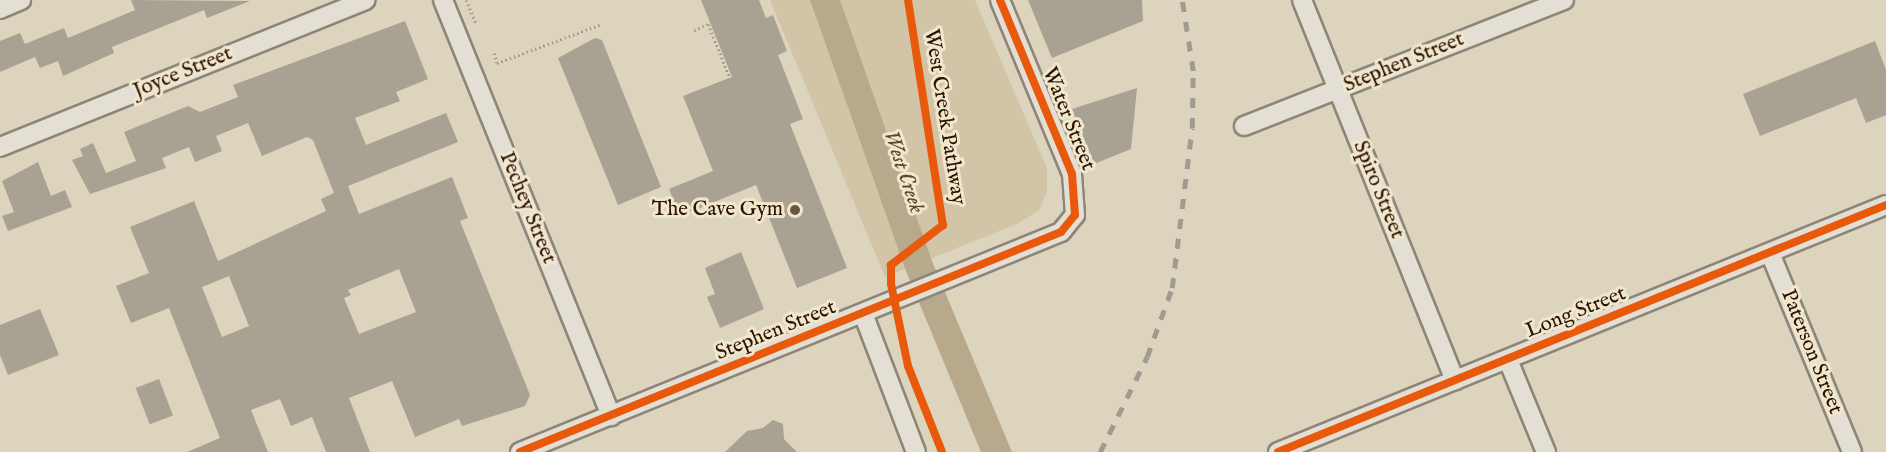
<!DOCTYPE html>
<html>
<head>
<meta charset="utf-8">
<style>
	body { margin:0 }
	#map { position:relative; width:1886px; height:452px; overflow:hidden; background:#ddd4be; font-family:"IM FELL English",serif }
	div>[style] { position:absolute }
	.green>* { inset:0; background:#d2c5a7 }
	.water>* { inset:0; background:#b9a98c }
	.building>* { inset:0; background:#a9a192; transform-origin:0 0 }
	.path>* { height:3px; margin-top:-1.5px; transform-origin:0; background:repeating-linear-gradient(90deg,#a09a90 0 1.5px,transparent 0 4.5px) }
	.roads { filter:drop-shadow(2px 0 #8d8577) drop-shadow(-2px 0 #8d8577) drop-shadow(0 2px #8d8577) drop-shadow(0 -2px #8d8577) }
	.minor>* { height:18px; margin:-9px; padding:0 9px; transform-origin:9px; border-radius:9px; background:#e4dfd4 }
	.rail>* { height:4.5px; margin-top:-2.25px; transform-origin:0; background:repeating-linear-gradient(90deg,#a09a90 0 10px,transparent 0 20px) }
	.cycleway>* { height:8px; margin:-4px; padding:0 4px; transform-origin:4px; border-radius:4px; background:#e8590c }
	.dots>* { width:16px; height:16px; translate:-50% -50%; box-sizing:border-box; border:3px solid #f1e7cc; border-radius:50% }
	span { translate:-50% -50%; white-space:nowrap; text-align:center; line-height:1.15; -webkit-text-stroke:6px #f1e7cc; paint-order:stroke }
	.street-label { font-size:21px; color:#2a1204 }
	.poi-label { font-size:21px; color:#2a1204 }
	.right { translate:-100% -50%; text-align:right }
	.water-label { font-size:22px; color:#5d4732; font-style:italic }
</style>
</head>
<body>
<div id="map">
	<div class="green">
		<div style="clip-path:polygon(770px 0,975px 0,1047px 168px,1047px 191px,1039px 210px,1019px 223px,885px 277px)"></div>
	</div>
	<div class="water">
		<div style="clip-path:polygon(810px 0,840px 0,932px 261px,1012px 452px,981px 452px,906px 271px)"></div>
	</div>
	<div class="building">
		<div style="clip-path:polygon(131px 0,250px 1px,207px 18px,204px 10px,112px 47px,114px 53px,63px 76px,58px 61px,40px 68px,35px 57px,0 72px,0 41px,20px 33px,25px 44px,64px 28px,68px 38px,135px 10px)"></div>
		<div style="clip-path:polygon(701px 0,759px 0,766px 18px,773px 15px,787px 51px,778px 55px,803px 119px,790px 124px,847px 268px,797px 288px,756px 185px,680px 216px,669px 189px,713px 171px,683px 96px,732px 77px)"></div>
		<div style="clip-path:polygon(1028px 0,1142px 0,1143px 21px,1052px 58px)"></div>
		<div style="clip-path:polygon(evenodd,405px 21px,428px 79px,396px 92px,400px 101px,355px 118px,366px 145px,446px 113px,458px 142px,348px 186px,359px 214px,452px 177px,468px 218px,460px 221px,530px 395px,525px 406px,462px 426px,459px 419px,415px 437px,392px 381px,349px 398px,370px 452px,326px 452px,312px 417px,291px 426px,280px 399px,251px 410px,268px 452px,187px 452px,220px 438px,169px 308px,131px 323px,116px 286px,149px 273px,130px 227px,194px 201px,218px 261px,326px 211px,321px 199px,334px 193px,313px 140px,307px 137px,262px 156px,248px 123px,216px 136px,222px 151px,195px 162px,189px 147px,162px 158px,166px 168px,90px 194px,72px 160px,83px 156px,80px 149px,93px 143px,106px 173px,136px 161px,124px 132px,188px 106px,200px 112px,238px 97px,233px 85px,405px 21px,399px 269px,416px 312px,359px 334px,344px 298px,351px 295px,348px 290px,399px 269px,405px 21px,229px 276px,249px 326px,222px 337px,202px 287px,229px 276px)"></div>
		<div style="clip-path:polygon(595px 38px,602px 40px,661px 187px,618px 205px,558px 58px)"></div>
		<div style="clip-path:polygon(1875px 41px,1886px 70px,1886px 115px,1866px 123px,1856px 98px,1760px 136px,1743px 94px)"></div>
		<div style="clip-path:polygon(1137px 88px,1131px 149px,1094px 164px,1072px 109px)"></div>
		<div style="clip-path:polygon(38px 162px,51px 196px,65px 190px,72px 207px,8px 231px,2px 216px,14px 212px,2px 181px)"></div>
		<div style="clip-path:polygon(741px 252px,764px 309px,720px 328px,707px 297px,715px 294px,705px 268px)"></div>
		<div style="clip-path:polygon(40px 309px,59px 355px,8px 375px,0 355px,0 325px)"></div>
		<div style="left:159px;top:379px;width:39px;height:25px;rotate:69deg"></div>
		<div style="clip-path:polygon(773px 420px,783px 424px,784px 439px,797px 452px,725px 452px,747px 431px,763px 428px)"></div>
	</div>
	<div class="path">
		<div style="left:466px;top:0;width:26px;rotate:67deg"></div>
		<div style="left:694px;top:30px;width:15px;rotate:-23deg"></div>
		<div style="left:708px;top:24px;width:56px;rotate:68deg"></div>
		<div style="left:494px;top:53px;width:10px;rotate:73deg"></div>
		<div style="left:497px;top:63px;width:112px;rotate:-20.4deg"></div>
	</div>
	<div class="roads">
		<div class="minor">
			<div style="left:443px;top:0;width:449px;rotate:68deg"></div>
			<div style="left:1302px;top:0;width:410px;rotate:68.1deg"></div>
			<div style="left:0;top:9px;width:23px;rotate:-23deg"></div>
			<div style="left:1244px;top:126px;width:344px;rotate:-21.5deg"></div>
			<div style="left:0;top:147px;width:394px;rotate:-21.9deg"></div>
			<div style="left:1770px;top:253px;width:215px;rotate:67.6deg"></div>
			<div style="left:864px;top:316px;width:146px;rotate:69.1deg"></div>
			<div style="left:1508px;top:360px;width:100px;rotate:67.6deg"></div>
			<div style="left:520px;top:452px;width:584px;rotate:-22.13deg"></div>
			<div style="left:1061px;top:232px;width:22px;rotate:-51deg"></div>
			<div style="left:1075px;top:215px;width:41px;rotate:-94.2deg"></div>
			<div style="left:1072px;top:174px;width:188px;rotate:-112.5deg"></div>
			<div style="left:1278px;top:452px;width:656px;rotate:-22.11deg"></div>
		</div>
	</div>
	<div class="rail">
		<div style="left:1100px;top:452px;width:106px;rotate:-63.7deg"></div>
		<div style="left:1147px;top:357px;width:73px;rotate:-70.1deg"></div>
		<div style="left:1172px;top:288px;width:161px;rotate:-82.9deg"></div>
		<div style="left:1192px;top:128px;width:57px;rotate:-89deg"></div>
		<div style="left:1193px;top:71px;width:72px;rotate:-98.8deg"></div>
	</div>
	<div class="cycleway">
		<div style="left:908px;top:0;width:228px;rotate:81.2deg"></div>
		<div style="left:943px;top:225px;width:66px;rotate:142.4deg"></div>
		<div style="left:891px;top:265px;width:19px;rotate:90deg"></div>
		<div style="left:891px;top:284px;width:84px;rotate:78.3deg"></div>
		<div style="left:908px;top:366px;width:92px;rotate:68.4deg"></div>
		<div style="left:520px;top:452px;width:584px;rotate:-22.13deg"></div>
		<div style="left:1061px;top:232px;width:22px;rotate:-51deg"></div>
		<div style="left:1075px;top:215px;width:41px;rotate:-94.2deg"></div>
		<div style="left:1072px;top:174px;width:188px;rotate:-112.5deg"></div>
		<div style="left:1278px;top:452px;width:656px;rotate:-22.11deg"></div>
	</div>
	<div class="dots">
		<div style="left:795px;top:210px;background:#695645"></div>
	</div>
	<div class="street-label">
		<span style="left:1404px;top:63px;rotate:-22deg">Stephen Street</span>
		<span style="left:183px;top:73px;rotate:-22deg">Joyce Street</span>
		<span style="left:944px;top:117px;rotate:81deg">West Creek Pathway</span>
		<span style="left:1068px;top:119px;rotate:68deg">Water Street</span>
		<span style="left:1378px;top:190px;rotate:68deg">Spiro Street</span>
		<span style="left:527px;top:208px;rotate:68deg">Pechey Street</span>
		<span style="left:1576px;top:313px;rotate:-22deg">Long Street</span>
		<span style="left:776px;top:331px;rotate:-22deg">Stephen Street</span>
		<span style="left:1811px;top:352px;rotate:68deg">Paterson Street</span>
	</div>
	<div class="poi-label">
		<span class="right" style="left:783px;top:210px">The Cave Gym</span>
	</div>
	<div class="water-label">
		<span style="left:903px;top:172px;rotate:71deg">West Creek</span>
	</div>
</div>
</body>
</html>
